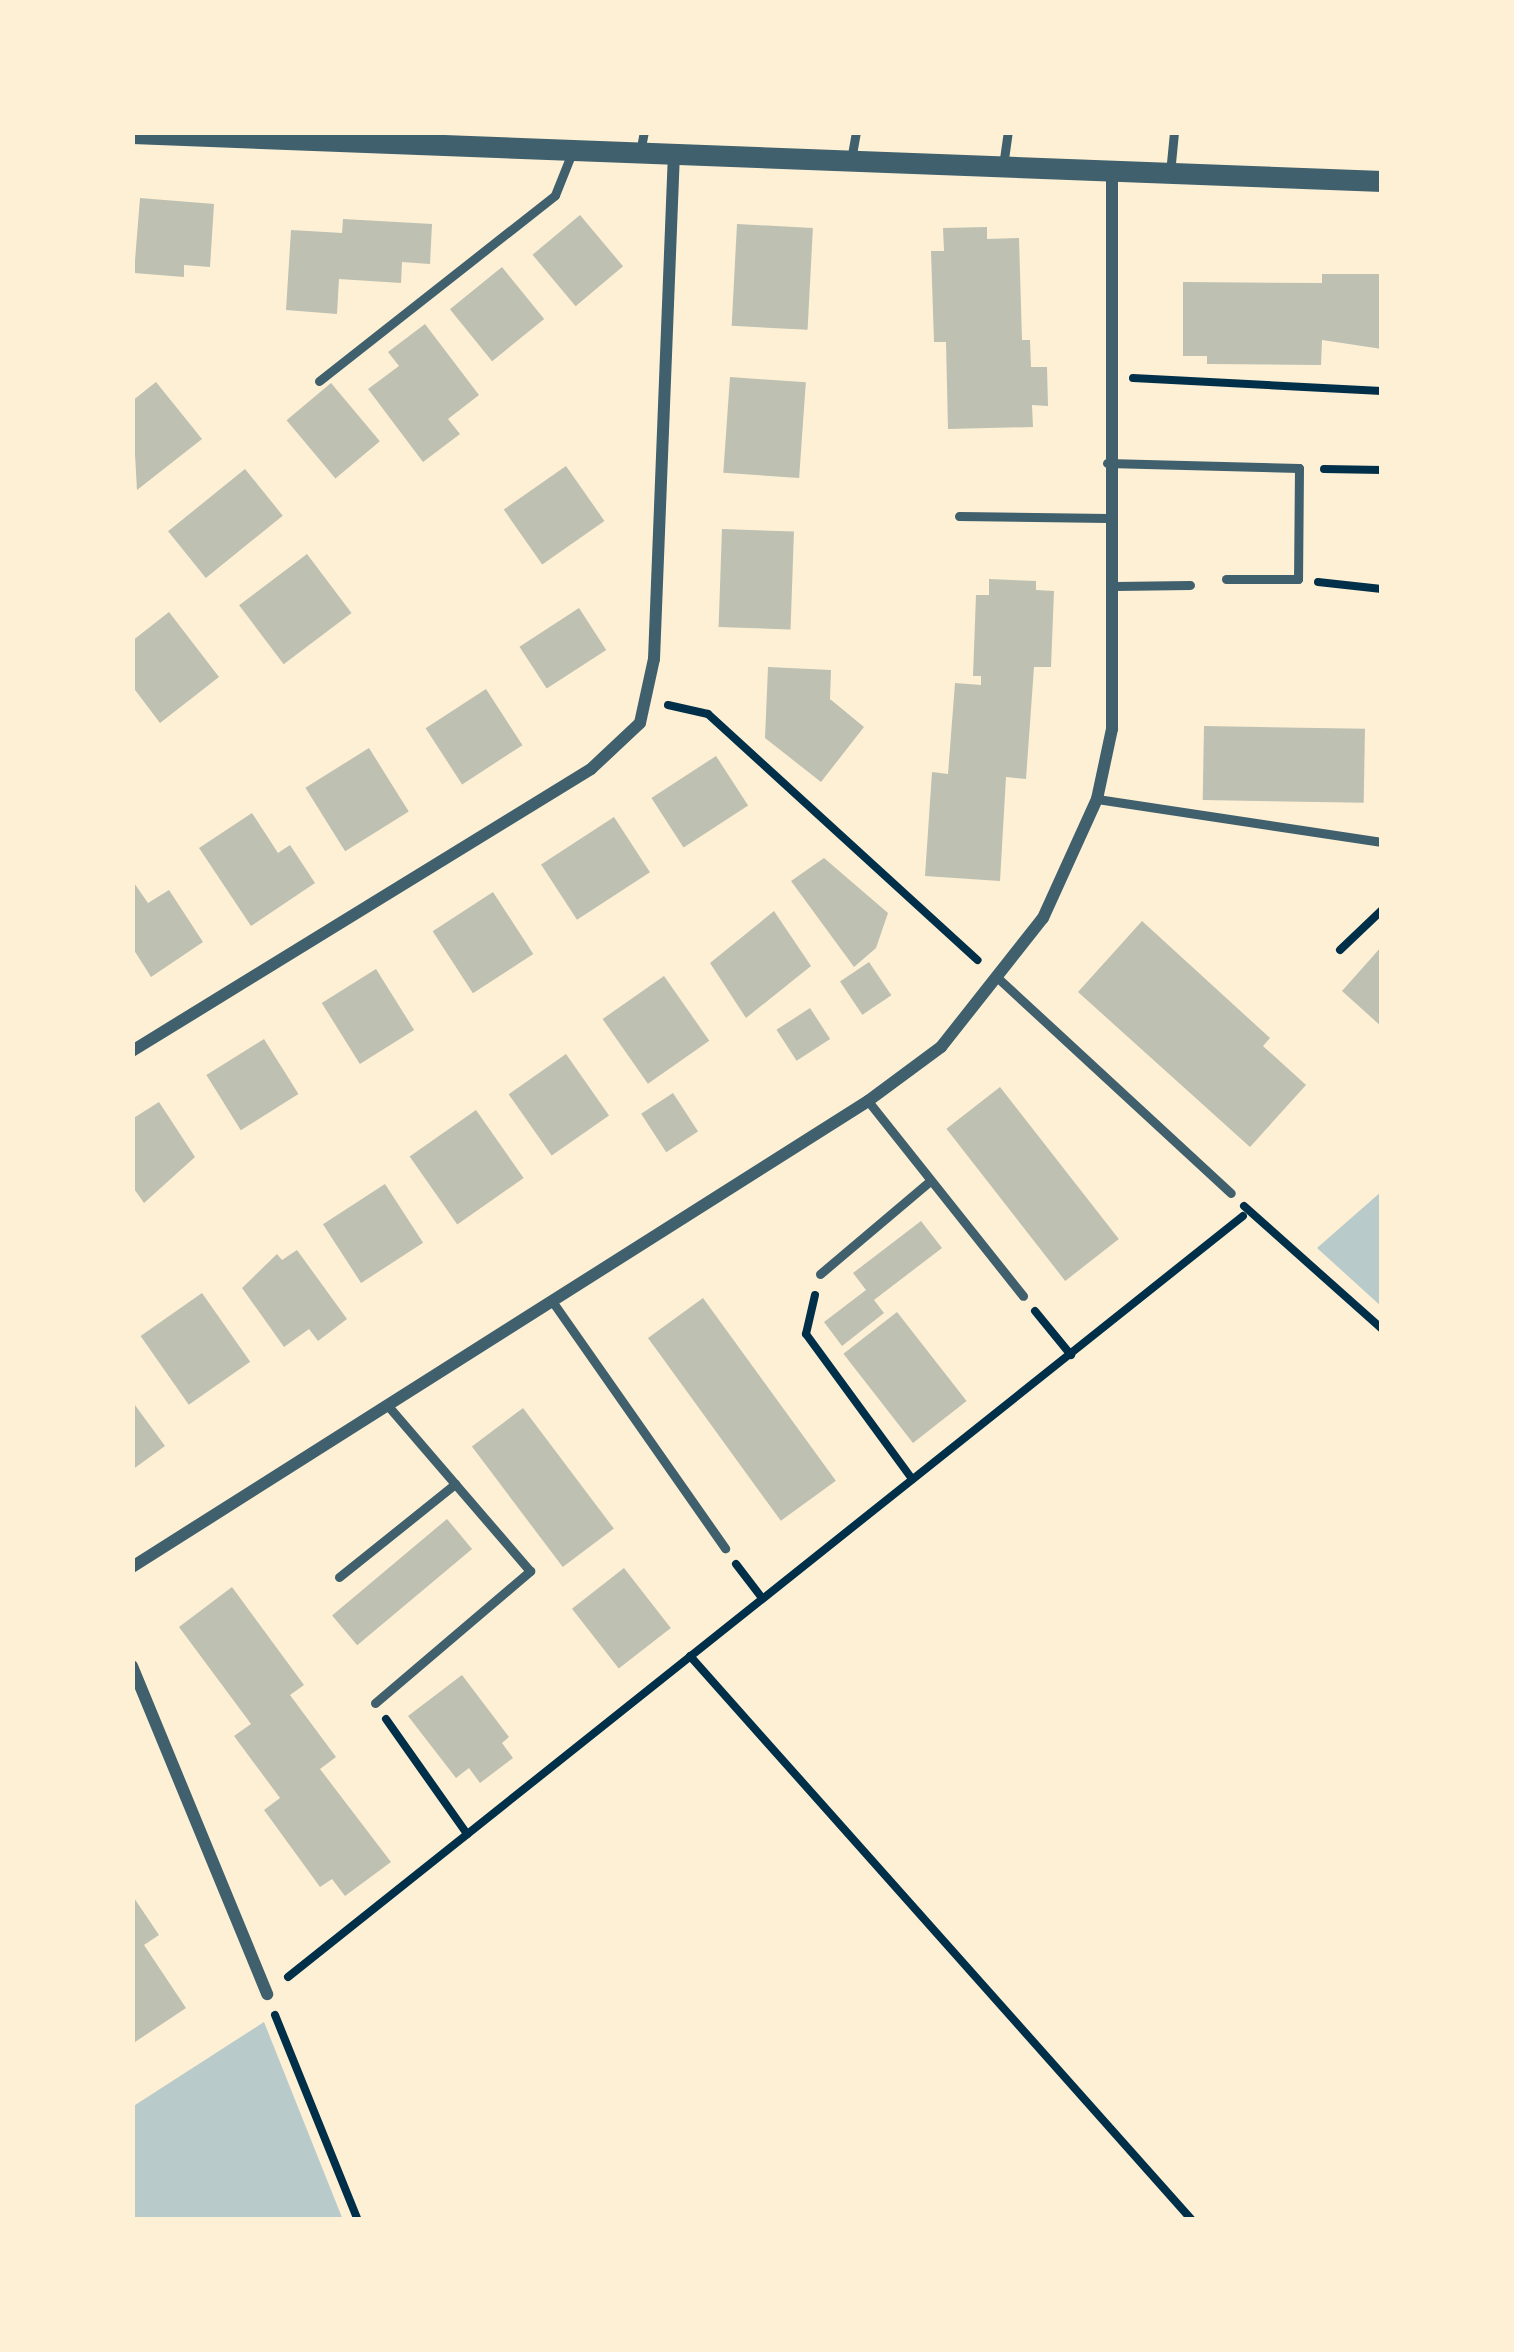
<!DOCTYPE html>
<html>
<head>
<meta charset="utf-8">
<style>
	body { margin:0 }
	#map { position:relative; width:1514px; height:2352px; overflow:hidden; background:#fdf0d5; font-family:"Noto Serif",serif }
	div>[style] { position:absolute }
	.green>* { inset:0; background:#b9caca }
	.building>* { inset:0; background:#bec0b2; transform-origin:0 0 }
	.path>* { height:8px; margin:-4px; padding:0 4px; transform-origin:4px; border-radius:4px; background:#003049 }
	.service>* { height:9px; margin:-4.5px; padding:0 4.5px; transform-origin:4.5px; border-radius:4.5px; background:#3f606c }
	.minor>* { height:12px; margin:-6px; padding:0 6px; transform-origin:6px; border-radius:6px; background:#3f606c }
	.tertiary>* { height:21px; margin:-10.5px; padding:0 10.5px; transform-origin:10.5px; border-radius:10.5px; background:#3f606c }
	span { translate:-50% -50%; white-space:nowrap; text-align:center; line-height:1.15; -webkit-text-stroke:9px #fdf0d5; paint-order:stroke }
	.frame { position:absolute; inset:0; border:135px solid #fdf0d5; pointer-events:none }
</style>
</head>
<body>
<div id="map">
	<div class="green">
		<div style="clip-path:polygon(1382px 1191px,1382px 1307px,1317px 1248px)"></div>
		<div style="clip-path:polygon(264px 2022px,343px 2220px,132px 2220px,132px 2107px)"></div>
	</div>
	<div class="building">
		<div style="clip-path:polygon(140px 198px,214px 204px,210px 267px,184px 265px,184px 277px,134px 273px)"></div>
		<div style="left:580px;top:215px;width:67px;height:62px;rotate:50deg"></div>
		<div style="clip-path:polygon(343px 219px,432px 224px,430px 264px,402px 262px,401px 283px,339px 279px,337px 314px,286px 310px,291px 230px,342px 233px)"></div>
		<div style="left:737px;top:224px;width:76px;height:102px;rotate:3deg"></div>
		<div style="clip-path:polygon(987px 227px,987px 239px,1019px 238px,1022px 340px,1030px 340px,1031px 367px,1047px 367px,1048px 406px,1032px 405px,1033px 427px,948px 429px,946px 342px,934px 342px,931px 251px,944px 251px,943px 228px)"></div>
		<div style="left:502px;top:267px;width:67px;height:67px;rotate:51deg"></div>
		<div style="clip-path:polygon(1322px 274px,1382px 274px,1382px 349px,1322px 340px,1321px 365px,1207px 364px,1207px 356px,1183px 356px,1183px 282px,1322px 283px)"></div>
		<div style="clip-path:polygon(425px 324px,479px 395px,448px 419px,460px 434px,423px 462px,368px 389px,399px 366px,388px 352px)"></div>
		<div style="left:730px;top:377px;width:76px;height:96px;rotate:4deg"></div>
		<div style="clip-path:polygon(156px 382px,202px 439px,137px 490px,132px 401px)"></div>
		<div style="left:331px;top:383px;width:76px;height:58px;rotate:50deg"></div>
		<div style="left:566px;top:466px;width:67px;height:76px;rotate:55deg"></div>
		<div style="left:245px;top:469px;width:60px;height:99px;rotate:51deg"></div>
		<div style="left:722px;top:529px;width:72px;height:98px;rotate:2deg"></div>
		<div style="left:307px;top:554px;width:74px;height:85px;rotate:53deg"></div>
		<div style="clip-path:polygon(989px 579px,1036px 581px,1036px 590px,1054px 591px,1051px 667px,1034px 667px,1026px 779px,1006px 777px,1000px 881px,925px 876px,932px 772px,948px 774px,955px 683px,981px 685px,981px 676px,973px 676px,976px 595px,989px 595px)"></div>
		<div style="left:579px;top:608px;width:50px;height:71px;rotate:57deg"></div>
		<div style="clip-path:polygon(169px 612px,219px 677px,160px 723px,132px 686px,132px 641px)"></div>
		<div style="clip-path:polygon(768px 667px,831px 670px,830px 699px,864px 727px,821px 782px,765px 738px)"></div>
		<div style="left:486px;top:689px;width:67px;height:72px;rotate:57deg"></div>
		<div style="left:1204px;top:726px;width:161px;height:74px;rotate:1deg"></div>
		<div style="left:369px;top:748px;width:75px;height:75px;rotate:58deg"></div>
		<div style="left:716px;top:756px;width:59px;height:77px;rotate:57deg"></div>
		<div style="clip-path:polygon(252px 813px,278px 853px,290px 845px,315px 883px,251px 926px,199px 848px)"></div>
		<div style="left:614px;top:817px;width:66px;height:87px;rotate:57deg"></div>
		<div style="clip-path:polygon(824px 858px,888px 913px,876px 948px,854px 967px,791px 881px)"></div>
		<div style="clip-path:polygon(132px 880px,148px 903px,169px 890px,203px 942px,151px 977px,132px 947px)"></div>
		<div style="left:493px;top:892px;width:74px;height:72px;rotate:57deg"></div>
		<div style="clip-path:polygon(774px 911px,811px 966px,746px 1018px,710px 963px)"></div>
		<div style="clip-path:polygon(1142px 921px,1270px 1038px,1263px 1046px,1306px 1085px,1250px 1147px,1078px 992px)"></div>
		<div style="clip-path:polygon(1382px 946px,1382px 1027px,1342px 991px)"></div>
		<div style="left:869px;top:962px;width:40px;height:35px;rotate:56deg"></div>
		<div style="left:376px;top:969px;width:72px;height:64px;rotate:58deg"></div>
		<div style="left:664px;top:976px;width:79px;height:75px;rotate:55deg"></div>
		<div style="left:810px;top:1008px;width:37px;height:40px;rotate:57deg"></div>
		<div style="left:264px;top:1039px;width:65px;height:68px;rotate:58deg"></div>
		<div style="left:566px;top:1054px;width:75px;height:70px;rotate:55deg"></div>
		<div style="left:1000px;top:1087px;width:193px;height:68px;rotate:52deg"></div>
		<div style="left:673px;top:1093px;width:46px;height:38px;rotate:57deg"></div>
		<div style="clip-path:polygon(159px 1102px,195px 1157px,144px 1203px,132px 1186px,132px 1119px)"></div>
		<div style="left:476px;top:1110px;width:83px;height:81px;rotate:55deg"></div>
		<div style="left:385px;top:1184px;width:70px;height:74px;rotate:57deg"></div>
		<div style="clip-path:polygon(921px 1221px,942px 1248px,874px 1300px,884px 1313px,842px 1346px,824px 1322px,866px 1290px,853px 1273px)"></div>
		<div style="clip-path:polygon(297px 1250px,347px 1319px,318px 1341px,309px 1329px,284px 1347px,242px 1288px,277px 1254px,282px 1260px)"></div>
		<div style="left:202px;top:1293px;width:84px;height:75px;rotate:55deg"></div>
		<div style="left:703px;top:1298px;width:226px;height:68px;rotate:54deg"></div>
		<div style="left:897px;top:1312px;width:113px;height:68px;rotate:52deg"></div>
		<div style="clip-path:polygon(132px 1401px,165px 1446px,132px 1470px)"></div>
		<div style="left:523px;top:1408px;width:151px;height:64px;rotate:53deg"></div>
		<div style="left:447px;top:1519px;width:39px;height:150px;rotate:50deg"></div>
		<div style="left:624px;top:1568px;width:76px;height:66px;rotate:52deg"></div>
		<div style="clip-path:polygon(232px 1587px,304px 1685px,290px 1695px,336px 1757px,320px 1769px,391px 1862px,345px 1896px,332px 1879px,320px 1887px,264px 1810px,280px 1798px,234px 1736px,251px 1724px,179px 1627px)"></div>
		<div style="clip-path:polygon(462px 1675px,509px 1737px,502px 1743px,513px 1758px,480px 1783px,469px 1768px,456px 1778px,408px 1716px)"></div>
		<div style="clip-path:polygon(132px 1895px,159px 1935px,144px 1945px,186px 2008px,132px 2044px)"></div>
	</div>
	<div class="path">
		<div style="left:1133px;top:378px;width:249px;rotate:3deg"></div>
		<div style="left:1324px;top:469px;width:58px;rotate:1deg"></div>
		<div style="left:1318px;top:582px;width:64px;rotate:6.2deg"></div>
		<div style="left:668px;top:705px;width:41px;rotate:12.7deg"></div>
		<div style="left:708px;top:714px;width:365px;rotate:42.4deg"></div>
		<div style="left:1340px;top:950px;width:58px;rotate:-43.6deg"></div>
		<div style="left:1244px;top:1206px;width:185px;rotate:41.7deg"></div>
		<div style="left:815px;top:1295px;width:40px;rotate:103deg"></div>
		<div style="left:806px;top:1334px;width:180px;rotate:53.8deg"></div>
		<div style="left:1035px;top:1311px;width:57px;rotate:50.7deg"></div>
		<div style="left:736px;top:1564px;width:43px;rotate:52.6deg"></div>
		<div style="left:690px;top:1656px;width:755px;rotate:48.33deg"></div>
		<div style="left:386px;top:1719px;width:141px;rotate:54.8deg"></div>
		<div style="left:288px;top:1977px;width:1221px;rotate:-38.55deg"></div>
		<div style="left:275px;top:2015px;width:221px;rotate:68deg"></div>
	</div>
	<div class="service">
		<div style="left:640px;top:152px;width:20px;rotate:-79deg"></div>
		<div style="left:851px;top:160px;width:28px;rotate:-80deg"></div>
		<div style="left:1003px;top:166px;width:34px;rotate:-82deg"></div>
		<div style="left:1170px;top:173px;width:41px;rotate:-84.4deg"></div>
		<div style="left:319px;top:381px;width:300px;rotate:-38.2deg"></div>
		<div style="left:555px;top:195px;width:48px;rotate:-68.2deg"></div>
		<div style="left:1107px;top:463px;width:192px;rotate:1.5deg"></div>
		<div style="left:1299px;top:468px;width:111px;rotate:90.5deg"></div>
		<div style="left:1298px;top:579px;width:72px;rotate:180deg"></div>
		<div style="left:959px;top:516px;width:149px;rotate:0.8deg"></div>
		<div style="left:1115px;top:586px;width:75px;rotate:-0.8deg"></div>
		<div style="left:1097px;top:799px;width:288px;rotate:8.6deg"></div>
		<div style="left:1000px;top:980px;width:314px;rotate:42.7deg"></div>
		<div style="left:868px;top:1101px;width:249px;rotate:51.5deg"></div>
		<div style="left:820px;top:1274px;width:144px;rotate:-40.2deg"></div>
		<div style="left:552px;top:1301px;width:302px;rotate:55deg"></div>
		<div style="left:339px;top:1577px;width:149px;rotate:-38.7deg"></div>
		<div style="left:375px;top:1703px;width:204px;rotate:-40.4deg"></div>
		<div style="left:530px;top:1571px;width:215px;rotate:-130.7deg"></div>
	</div>
	<div class="minor">
		<div style="left:132px;top:1051px;width:539px;rotate:-31.57deg"></div>
		<div style="left:591px;top:769px;width:67px;rotate:-43.2deg"></div>
		<div style="left:640px;top:723px;width:66px;rotate:-77.7deg"></div>
		<div style="left:654px;top:659px;width:506px;rotate:-87.74deg"></div>
		<div style="left:132px;top:1567px;width:871px;rotate:-32.34deg"></div>
		<div style="left:868px;top:1101px;width:91px;rotate:-36.5deg"></div>
		<div style="left:941px;top:1047px;width:164px;rotate:-51.7deg"></div>
		<div style="left:1043px;top:918px;width:131px;rotate:-65.6deg"></div>
		<div style="left:1097px;top:799px;width:72px;rotate:-77.9deg"></div>
		<div style="left:1112px;top:729px;width:559px;rotate:-90deg"></div>
		<div style="left:132px;top:1666px;width:355px;rotate:67.6deg"></div>
	</div>
	<div class="tertiary">
		<div style="left:132px;top:133px;width:1251px;rotate:2.2deg"></div>
	</div>
	<div class="frame"></div>
</div>
</body>
</html>
